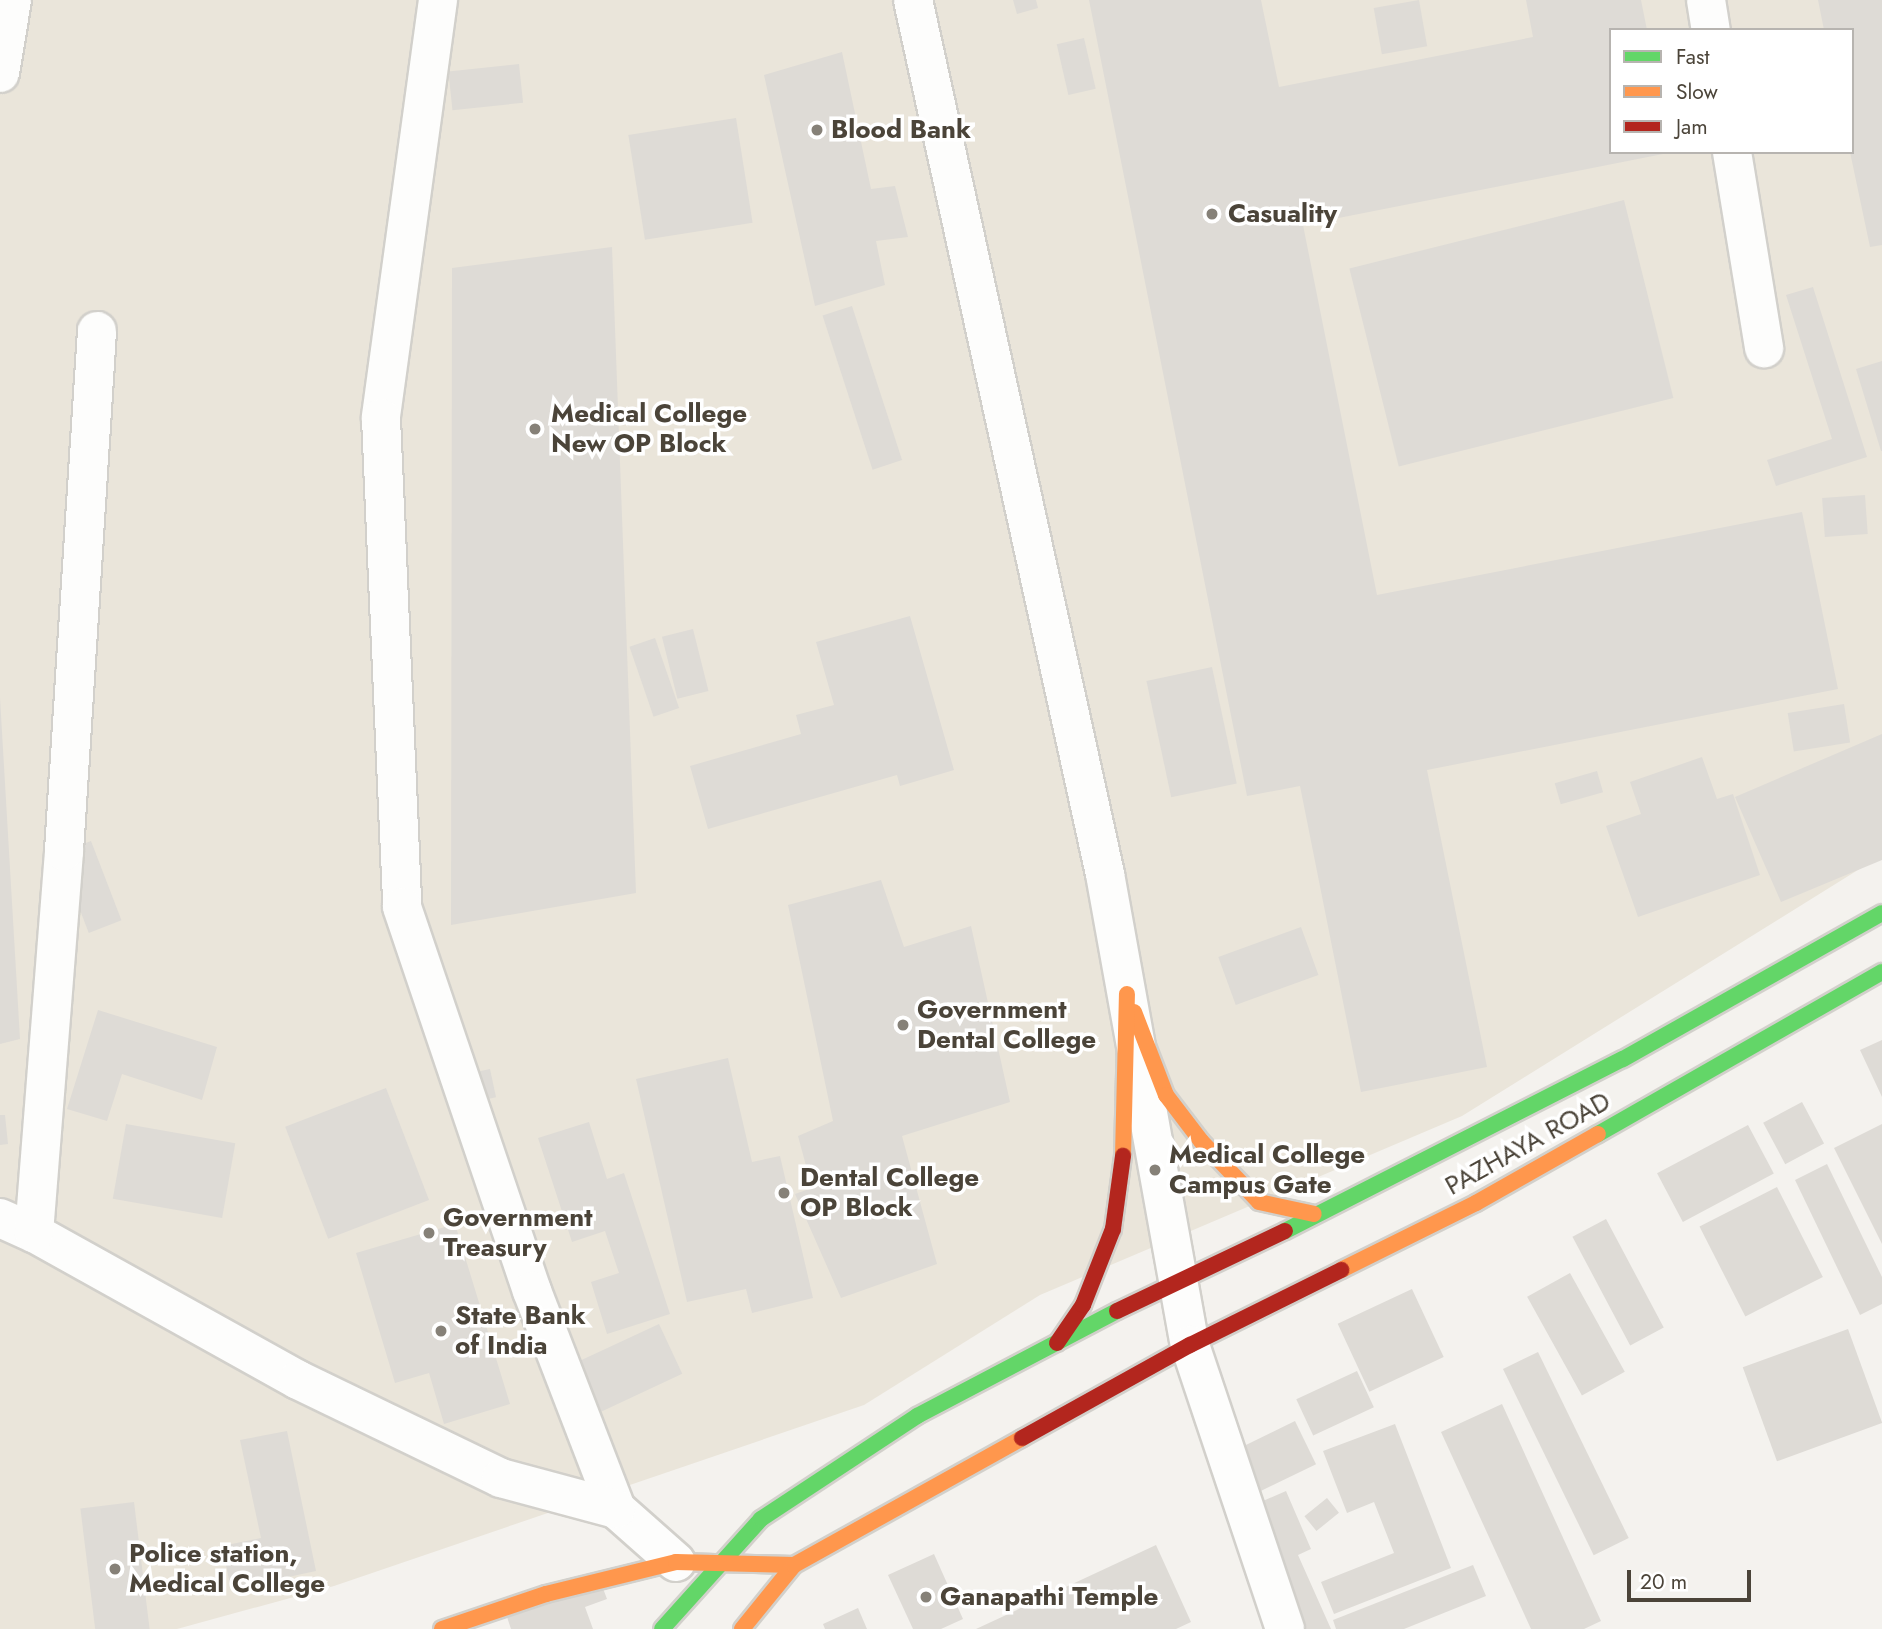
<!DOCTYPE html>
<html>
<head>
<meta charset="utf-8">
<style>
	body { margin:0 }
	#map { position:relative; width:1882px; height:1629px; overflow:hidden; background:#f4f2ee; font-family:Jost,sans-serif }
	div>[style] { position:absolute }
	.education>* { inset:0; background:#eae5da }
	.building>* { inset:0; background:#dedbd6; transform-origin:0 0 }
	.roads { filter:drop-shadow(2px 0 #d2d0cb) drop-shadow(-2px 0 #d2d0cb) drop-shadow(0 2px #d2d0cb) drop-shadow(0 -2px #d2d0cb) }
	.street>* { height:38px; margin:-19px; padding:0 19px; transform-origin:19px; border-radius:19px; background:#fdfdfc }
	.fast>* { height:16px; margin:-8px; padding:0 8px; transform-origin:8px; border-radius:8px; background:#63d668 }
	.slow>* { height:16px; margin:-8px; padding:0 8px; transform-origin:8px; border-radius:8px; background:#ff974d }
	.jam>* { height:16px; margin:-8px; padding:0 8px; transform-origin:8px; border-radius:8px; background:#b3261e }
	.dots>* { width:19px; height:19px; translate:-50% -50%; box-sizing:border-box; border:4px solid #fff; border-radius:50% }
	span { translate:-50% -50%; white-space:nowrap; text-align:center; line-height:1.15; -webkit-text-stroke:7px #fff; paint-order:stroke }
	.poi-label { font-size:26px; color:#4b4439; font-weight:700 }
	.left { translate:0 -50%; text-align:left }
	.street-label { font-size:26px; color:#4b4439 }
	.legend { position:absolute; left:1609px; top:28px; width:245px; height:126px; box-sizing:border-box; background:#fff; border:2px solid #b7b4b0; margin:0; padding:9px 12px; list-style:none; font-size:21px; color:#4b4439 }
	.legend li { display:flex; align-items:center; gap:14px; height:35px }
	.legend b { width:35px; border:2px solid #b7b4b0 }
	.scale { position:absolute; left:1627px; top:1570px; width:124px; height:32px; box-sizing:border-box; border:4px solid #4b4439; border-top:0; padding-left:9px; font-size:21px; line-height:24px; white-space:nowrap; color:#4b4439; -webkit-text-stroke:5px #fff; paint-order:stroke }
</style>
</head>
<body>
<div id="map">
	<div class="education">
		<div style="clip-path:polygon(evenodd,0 0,1882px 0,1882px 855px,1462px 1116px,1040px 1295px,864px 1405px,334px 1586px,177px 1629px,0 1629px,0 0,1611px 30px,1852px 30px,1852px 152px,1611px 152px,1611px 30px)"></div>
	</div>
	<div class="building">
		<div style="clip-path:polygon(1013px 0,1036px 0,1038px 8px,1017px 14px)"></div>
		<div style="clip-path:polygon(1089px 0,1261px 0,1279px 87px,1533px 37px,1526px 0,1641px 0,1647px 30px,1611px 30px,1611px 152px,1663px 154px,1303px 225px,1377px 595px,1802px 512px,1838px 689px,1427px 770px,1487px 1067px,1361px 1092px,1300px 786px,1247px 796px)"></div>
		<div style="left:1419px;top:0;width:47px;height:46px;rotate:80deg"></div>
		<div style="clip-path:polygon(1818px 0,1882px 0,1882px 245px,1870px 247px,1850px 152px,1852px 30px,1824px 30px)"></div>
		<div style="left:1084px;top:38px;width:52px;height:28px;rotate:77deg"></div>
		<div style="clip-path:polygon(842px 52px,871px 189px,895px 186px,908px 237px,876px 241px,885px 285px,815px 306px,764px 75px)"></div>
		<div style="left:519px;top:64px;width:39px;height:71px;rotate:84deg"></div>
		<div style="left:736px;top:118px;width:106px;height:109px;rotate:81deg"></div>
		<div style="left:1624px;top:200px;width:204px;height:283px;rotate:76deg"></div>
		<div style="clip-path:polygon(612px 247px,636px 893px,451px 925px,452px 268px)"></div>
		<div style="clip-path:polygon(1813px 287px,1867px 457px,1776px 486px,1767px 460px,1832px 439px,1786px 295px)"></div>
		<div style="left:852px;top:306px;width:162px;height:31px;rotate:72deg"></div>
		<div style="clip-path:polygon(1882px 361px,1882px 451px,1881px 451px,1856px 369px)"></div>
		<div style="left:1865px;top:495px;width:39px;height:43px;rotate:86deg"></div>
		<div style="clip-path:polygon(910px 616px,954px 770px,900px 786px,897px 775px,708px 829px,690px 766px,801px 734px,796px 715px,834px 705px,816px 642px)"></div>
		<div style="left:693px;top:629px;width:64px;height:32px;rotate:76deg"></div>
		<div style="left:655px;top:638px;width:74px;height:27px;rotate:71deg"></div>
		<div style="left:1212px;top:667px;width:119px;height:67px;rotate:78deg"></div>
		<div style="clip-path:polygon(0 698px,20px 1039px,0 1044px)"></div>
		<div style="left:1844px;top:704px;width:39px;height:57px;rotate:81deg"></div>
		<div style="clip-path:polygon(1882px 734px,1882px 860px,1781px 902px,1735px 797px)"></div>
		<div style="clip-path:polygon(1702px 757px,1717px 799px,1733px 794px,1760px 875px,1638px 917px,1606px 826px,1641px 814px,1630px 782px)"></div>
		<div style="left:1597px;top:771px;width:22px;height:44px;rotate:74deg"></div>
		<div style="left:91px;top:841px;width:85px;height:35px;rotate:69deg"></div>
		<div style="clip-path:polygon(881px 880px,904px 947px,971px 926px,1010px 1102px,902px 1136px,937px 1264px,841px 1298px,795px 1194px,812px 1188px,798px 1136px,833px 1121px,788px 905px)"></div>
		<div style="left:1301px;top:927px;width:51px;height:88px;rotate:70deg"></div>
		<div style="clip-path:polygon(98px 1010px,217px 1047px,202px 1100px,122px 1074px,107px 1121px,67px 1109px)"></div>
		<div style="clip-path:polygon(1882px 1040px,1882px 1097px,1860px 1050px)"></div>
		<div style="clip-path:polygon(728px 1058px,752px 1162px,780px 1156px,813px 1298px,752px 1313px,746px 1289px,687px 1302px,636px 1079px)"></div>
		<div style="left:490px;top:1069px;width:29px;height:24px;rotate:78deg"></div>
		<div style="left:386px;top:1088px;width:120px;height:108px;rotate:69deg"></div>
		<div style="left:1802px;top:1102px;width:47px;height:44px;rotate:62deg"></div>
		<div style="clip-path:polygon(0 1115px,5px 1115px,8px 1144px,0 1145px)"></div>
		<div style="clip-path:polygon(589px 1122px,607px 1179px,624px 1173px,670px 1314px,607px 1334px,591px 1282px,619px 1273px,605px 1231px,572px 1242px,538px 1138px)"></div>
		<div style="left:126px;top:1124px;width:111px;height:76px;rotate:10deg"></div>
		<div style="clip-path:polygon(1882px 1124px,1882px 1244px,1834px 1148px)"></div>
		<div style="left:1748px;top:1125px;width:55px;height:103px;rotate:62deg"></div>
		<div style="clip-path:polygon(1827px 1164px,1882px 1277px,1882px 1304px,1860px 1315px,1795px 1180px)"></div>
		<div style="left:1777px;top:1187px;width:101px;height:87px;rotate:63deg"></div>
		<div style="left:1606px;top:1219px;width:123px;height:38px;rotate:62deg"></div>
		<div style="clip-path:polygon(455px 1224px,510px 1404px,444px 1424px,429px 1373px,395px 1383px,356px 1253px)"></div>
		<div style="left:1570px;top:1273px;width:113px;height:49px;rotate:61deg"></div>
		<div style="left:1412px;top:1289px;width:75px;height:82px;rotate:65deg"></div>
		<div style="left:659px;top:1324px;width:55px;height:89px;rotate:65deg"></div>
		<div style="left:1848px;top:1329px;width:100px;height:112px;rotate:70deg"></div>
		<div style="left:1538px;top:1352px;width:207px;height:39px;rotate:64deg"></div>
		<div style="left:1357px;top:1371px;width:40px;height:67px;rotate:65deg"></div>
		<div style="clip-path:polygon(1502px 1404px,1601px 1621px,1584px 1629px,1531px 1629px,1441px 1432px)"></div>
		<div style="left:1295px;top:1421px;width:48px;height:70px;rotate:64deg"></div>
		<div style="clip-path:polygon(1395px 1424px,1451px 1568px,1334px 1614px,1321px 1582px,1394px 1553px,1374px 1502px,1347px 1513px,1323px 1451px)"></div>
		<div style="clip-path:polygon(287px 1431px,316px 1571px,231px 1589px,222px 1546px,261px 1538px,240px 1440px)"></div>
		<div style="clip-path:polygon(1286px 1491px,1311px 1549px,1298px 1555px,1331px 1629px,1301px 1629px,1247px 1508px)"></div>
		<div style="left:1327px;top:1498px;width:19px;height:29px;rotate:51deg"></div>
		<div style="left:134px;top:1502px;width:128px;height:54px;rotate:83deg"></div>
		<div style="clip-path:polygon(1156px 1545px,1191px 1622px,1176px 1629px,976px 1629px)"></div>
		<div style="clip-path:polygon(934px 1554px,963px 1619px,941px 1629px,913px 1629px,888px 1575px)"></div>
		<div style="clip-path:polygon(1473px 1565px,1486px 1596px,1404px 1629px,1336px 1629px,1333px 1620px)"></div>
		<div style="clip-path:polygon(601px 1583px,607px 1599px,585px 1607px,593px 1629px,511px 1629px,506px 1614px)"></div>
		<div style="clip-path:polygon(858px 1608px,867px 1629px,825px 1629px,823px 1624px)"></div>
	</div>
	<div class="roads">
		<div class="street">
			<div style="left:438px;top:0;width:422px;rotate:97.8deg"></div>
			<div style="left:381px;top:418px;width:489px;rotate:87.5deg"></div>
			<div style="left:402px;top:907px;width:405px;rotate:71.3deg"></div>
			<div style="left:532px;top:1291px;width:234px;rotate:68.9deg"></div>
			<div style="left:616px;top:1509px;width:80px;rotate:41.5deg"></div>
			<div style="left:913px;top:0;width:895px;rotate:77.61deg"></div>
			<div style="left:1105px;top:874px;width:479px;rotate:79.8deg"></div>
			<div style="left:1190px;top:1345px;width:299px;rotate:71.5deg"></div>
			<div style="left:1706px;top:0;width:30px;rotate:81deg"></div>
			<div style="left:0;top:73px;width:74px;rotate:-80.7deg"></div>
			<div style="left:1732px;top:152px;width:199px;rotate:80.7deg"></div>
			<div style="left:0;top:1218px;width:37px;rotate:24deg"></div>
			<div style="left:34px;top:1233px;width:302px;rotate:29.1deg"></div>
			<div style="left:298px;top:1380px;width:225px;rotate:25.8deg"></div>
			<div style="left:501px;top:1478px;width:119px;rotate:15.1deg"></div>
			<div style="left:34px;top:1233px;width:383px;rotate:-85.5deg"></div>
			<div style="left:64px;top:851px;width:521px;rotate:-86.37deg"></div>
		</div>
		<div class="fast">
			<div style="left:1598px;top:1134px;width:327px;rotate:-29.7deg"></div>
			<div style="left:1285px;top:1231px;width:379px;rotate:-27deg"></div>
			<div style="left:1623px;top:1059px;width:297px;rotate:-29.4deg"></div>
			<div style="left:662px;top:1629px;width:148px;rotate:-48deg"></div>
			<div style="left:761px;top:1519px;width:187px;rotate:-33.4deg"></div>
			<div style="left:917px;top:1416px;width:226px;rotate:-27.7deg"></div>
		</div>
		<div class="slow">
			<div style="left:1134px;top:1012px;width:89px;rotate:68.9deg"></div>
			<div style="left:1166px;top:1095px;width:58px;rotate:52.7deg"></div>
			<div style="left:1201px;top:1141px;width:84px;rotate:46.4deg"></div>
			<div style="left:1259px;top:1202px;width:56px;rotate:12.3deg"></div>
			<div style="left:1123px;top:1156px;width:162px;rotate:-88.6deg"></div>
			<div style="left:1341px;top:1270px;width:151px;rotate:-26.4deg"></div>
			<div style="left:1476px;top:1203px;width:140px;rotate:-29.5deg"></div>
			<div style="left:442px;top:1629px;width:110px;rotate:-18.6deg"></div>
			<div style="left:546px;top:1594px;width:134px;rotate:-13.8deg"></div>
			<div style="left:676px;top:1562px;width:118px;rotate:1.5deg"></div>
			<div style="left:742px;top:1629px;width:82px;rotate:-50.9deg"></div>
			<div style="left:794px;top:1565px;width:261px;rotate:-29.1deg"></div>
		</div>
		<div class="jam">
			<div style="left:1117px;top:1311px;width:186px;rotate:-25.5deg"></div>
			<div style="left:1057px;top:1343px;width:46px;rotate:-55.6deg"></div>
			<div style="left:1083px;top:1305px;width:82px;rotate:-68.5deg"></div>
			<div style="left:1113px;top:1229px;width:74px;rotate:-82.2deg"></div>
			<div style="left:1022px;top:1438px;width:192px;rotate:-29deg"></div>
			<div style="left:1190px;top:1345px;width:169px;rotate:-26.4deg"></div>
		</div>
	</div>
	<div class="dots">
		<div style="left:817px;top:130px;background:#868178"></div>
		<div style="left:1212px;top:214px;background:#868178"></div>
		<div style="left:535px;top:429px;background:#868178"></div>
		<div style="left:903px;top:1025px;background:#868178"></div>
		<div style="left:1155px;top:1170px;background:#868178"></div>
		<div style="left:784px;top:1193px;background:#868178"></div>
		<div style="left:429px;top:1233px;background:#868178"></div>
		<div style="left:441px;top:1331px;background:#868178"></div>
		<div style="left:115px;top:1569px;background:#868178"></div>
		<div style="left:926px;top:1597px;background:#868178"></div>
	</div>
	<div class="poi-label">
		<span class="left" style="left:831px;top:130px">Blood Bank</span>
		<span class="left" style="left:1228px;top:214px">Casuality</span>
		<span class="left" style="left:551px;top:429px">Medical College<br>New OP Block</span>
		<span class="left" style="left:917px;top:1025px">Government<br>Dental College</span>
		<span class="left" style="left:1169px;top:1170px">Medical College<br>Campus Gate</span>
		<span class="left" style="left:800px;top:1193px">Dental College<br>OP Block</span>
		<span class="left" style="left:443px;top:1233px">Government<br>Treasury</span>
		<span class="left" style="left:455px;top:1331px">State Bank<br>of India</span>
		<span class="left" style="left:129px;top:1569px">Police station,<br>Medical College</span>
		<span class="left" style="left:940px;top:1597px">Ganapathi Temple</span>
	</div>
	<div class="street-label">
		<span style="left:1528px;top:1144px;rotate:-29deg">PAZHAYA ROAD</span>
	</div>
	<ul class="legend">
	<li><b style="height:9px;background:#63d668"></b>Fast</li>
	<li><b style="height:9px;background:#ff974d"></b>Slow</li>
	<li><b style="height:9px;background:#b3261e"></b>Jam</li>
	</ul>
	<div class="scale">20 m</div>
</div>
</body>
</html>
